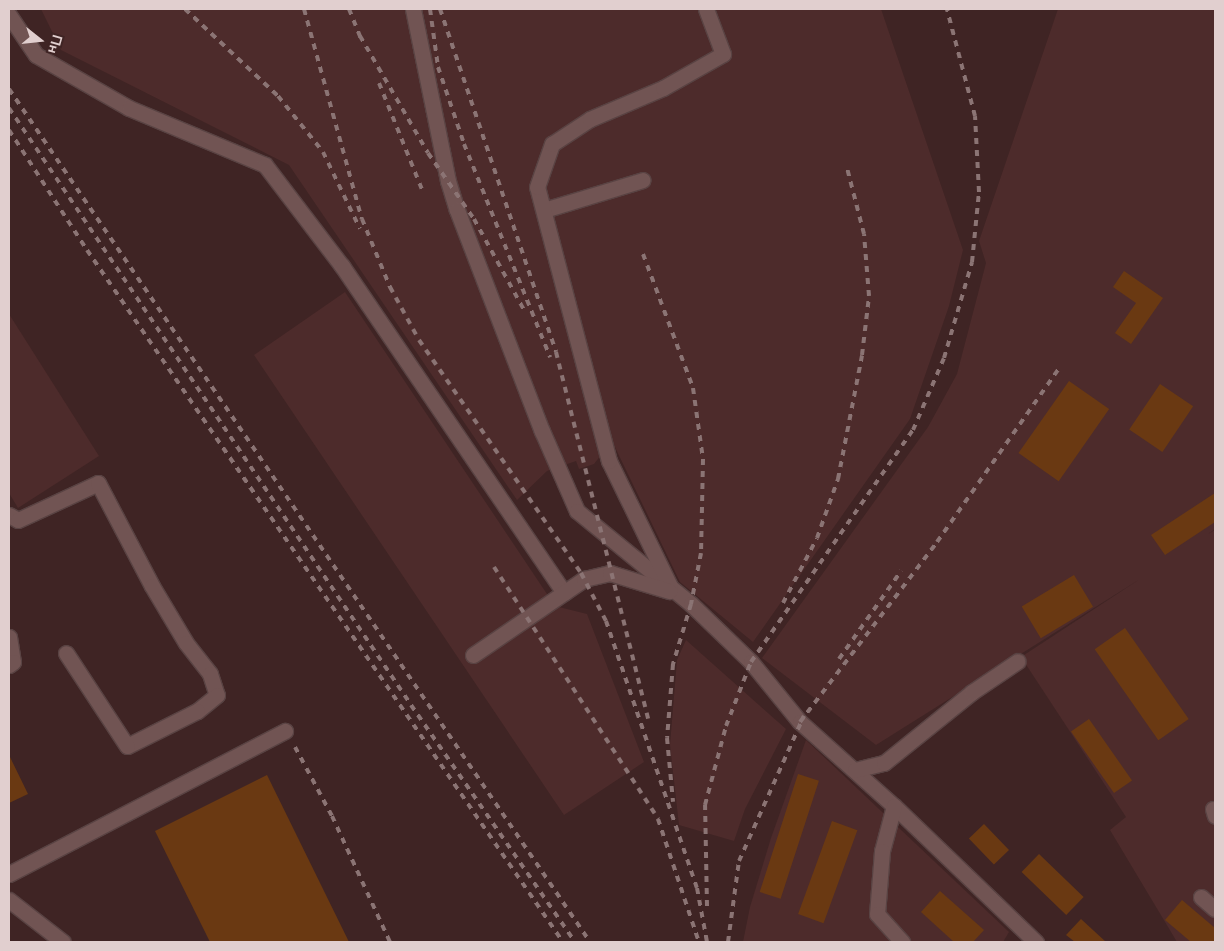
<!DOCTYPE html>
<html>
<head>
<meta charset="utf-8">
<style>
	body { margin:0 }
	#map { position:relative; width:1224px; height:951px; overflow:hidden; background:#3f2424; font-family:"Nunito Sans",sans-serif }
	div>[style] { position:absolute }
	.built>* { inset:0; background:#4d2b2b }
	.building>* { inset:0; background:#6a3912; transform-origin:0 0 }
	.roads { filter:drop-shadow(1px 0 #594343) drop-shadow(-1px 0 #594343) drop-shadow(0 1px #594343) drop-shadow(0 -1px #594343) }
	.minor>* { height:15px; margin:-7.5px; padding:0 7.5px; transform-origin:7.5px; border-radius:7.5px; background:#715453 }
	.rail>* { height:4px; margin-top:-2px; transform-origin:0; background:repeating-linear-gradient(90deg,#8b7474 0 6px,transparent 0 12px) }
	span { translate:-50% -50%; white-space:nowrap; text-align:center; line-height:1.15; -webkit-text-stroke:4px #3f2424; paint-order:stroke }
	.frame { position:absolute; inset:0; border:10px solid #e1cfcf; pointer-events:none }
	.north { position:absolute; left:15px; top:15px; width:50px; height:50px; -webkit-text-stroke:4px #3f2424; paint-order:stroke; rotate:106deg; font-size:14px; font-weight:700; line-height:20px; text-align:center; color:#e1cfcf }
	.north::after { content:''; display:block; margin:auto; width:18px; height:22px; background:#e1cfcf; clip-path:polygon(50% 0,100% 100%,50% 72%,0 100%) }
</style>
</head>
<body>
<div id="map">
	<div class="built">
		<div style="clip-path:polygon(41px 9px,881px 9px,963px 250px,949px 306px,910px 419px,753px 642px,680px 582px,612px 441px,594px 464px,579px 469px,576px 461px,547px 471px,517px 500px,289px 165px,61px 50px)"></div>
		<div style="clip-path:polygon(1058px 9px,1215px 9px,1215px 529px,1208px 534px,1215px 530px,1215px 942px,1177px 942px,1110px 830px,1126px 817px,1021px 657px,1140px 579px,876px 745px,762px 658px,928px 427px,957px 374px,986px 263px,979px 241px)"></div>
		<div style="clip-path:polygon(345px 292px,555px 606px,587px 614px,644px 762px,564px 815px,254px 355px)"></div>
		<div style="clip-path:polygon(9px 314px,99px 456px,18px 508px,9px 493px)"></div>
		<div style="clip-path:polygon(686px 640px,786px 729px,745px 809px,734px 841px,679px 825px,670px 745px,677px 660px)"></div>
		<div style="clip-path:polygon(806px 740px,1009px 932px,1003px 942px,743px 942px,750px 907px,771px 838px)"></div>
	</div>
	<div class="building">
		<div style="clip-path:polygon(1124px 271px,1163px 298px,1131px 344px,1115px 333px,1136px 303px,1113px 287px)"></div>
		<div style="left:1069px;top:381px;width:49px;height:88px;rotate:35deg"></div>
		<div style="left:1160px;top:384px;width:40px;height:55px;rotate:34deg"></div>
		<div style="clip-path:polygon(1215px 493px,1215px 522px,1165px 555px,1151px 535px)"></div>
		<div style="left:1074px;top:575px;width:37px;height:61px;rotate:59deg"></div>
		<div style="left:1125px;top:628px;width:111px;height:37px;rotate:55deg"></div>
		<div style="left:1089px;top:719px;width:75px;height:22px;rotate:55deg"></div>
		<div style="clip-path:polygon(9px 755px,28px 794px,9px 803px)"></div>
		<div style="left:798px;top:774px;width:22px;height:124px;rotate:18deg"></div>
		<div style="clip-path:polygon(267px 775px,349px 942px,210px 942px,155px 831px)"></div>
		<div style="left:832px;top:821px;width:27px;height:99px;rotate:20deg"></div>
		<div style="left:984px;top:824px;width:36px;height:21px;rotate:46deg"></div>
		<div style="left:1039px;top:854px;width:62px;height:25px;rotate:44deg"></div>
		<div style="clip-path:polygon(940px 891px,984px 930px,973px 942px,954px 942px,921px 912px)"></div>
		<div style="clip-path:polygon(1182px 900px,1215px 928px,1215px 942px,1191px 942px,1165px 920px)"></div>
		<div style="clip-path:polygon(1081px 919px,1106px 942px,1075px 942px,1066px 935px)"></div>
	</div>
	<div class="roads">
		<div class="minor">
			<div style="left:413px;top:9px;width:176px;rotate:78.5deg"></div>
			<div style="left:448px;top:181px;width:30px;rotate:73deg"></div>
			<div style="left:457px;top:210px;width:237px;rotate:69deg"></div>
			<div style="left:542px;top:431px;width:87px;rotate:66.4deg"></div>
			<div style="left:577px;top:511px;width:147px;rotate:39.2deg"></div>
			<div style="left:691px;top:604px;width:83px;rotate:44deg"></div>
			<div style="left:751px;top:662px;width:77px;rotate:50.8deg"></div>
			<div style="left:800px;top:722px;width:126px;rotate:41.8deg"></div>
			<div style="left:894px;top:806px;width:197px;rotate:43.8deg"></div>
			<div style="left:9px;top:15px;width:48px;rotate:56deg"></div>
			<div style="left:36px;top:55px;width:107px;rotate:29.7deg"></div>
			<div style="left:129px;top:108px;width:147px;rotate:22.7deg"></div>
			<div style="left:265px;top:165px;width:127px;rotate:52.7deg"></div>
			<div style="left:342px;top:266px;width:395px;rotate:55.8deg"></div>
			<div style="left:544px;top:210px;width:103px;rotate:-16.9deg"></div>
			<div style="left:9px;top:515px;width:10px;rotate:29deg"></div>
			<div style="left:18px;top:520px;width:88px;rotate:-24.8deg"></div>
			<div style="left:98px;top:483px;width:116px;rotate:62.3deg"></div>
			<div style="left:152px;top:586px;width:66px;rotate:59.2deg"></div>
			<div style="left:186px;top:643px;width:39px;rotate:52deg"></div>
			<div style="left:210px;top:674px;width:22px;rotate:72deg"></div>
			<div style="left:217px;top:695px;width:26px;rotate:141deg"></div>
			<div style="left:197px;top:711px;width:78px;rotate:153.4deg"></div>
			<div style="left:127px;top:746px;width:111px;rotate:-123.3deg"></div>
			<div style="left:670px;top:586px;width:139px;rotate:-116deg"></div>
			<div style="left:609px;top:461px;width:283px;rotate:-104.7deg"></div>
			<div style="left:537px;top:187px;width:46px;rotate:-70.8deg"></div>
			<div style="left:552px;top:144px;width:45px;rotate:-33.3deg"></div>
			<div style="left:590px;top:119px;width:79px;rotate:-23deg"></div>
			<div style="left:663px;top:88px;width:69px;rotate:-29.5deg"></div>
			<div style="left:723px;top:54px;width:48px;rotate:-110.7deg"></div>
			<div style="left:9px;top:637px;width:25px;rotate:81deg"></div>
			<div style="left:13px;top:662px;width:5px;rotate:143deg"></div>
			<div style="left:473px;top:655px;width:135px;rotate:-34.4deg"></div>
			<div style="left:584px;top:579px;width:27px;rotate:-13deg"></div>
			<div style="left:610px;top:573px;width:62px;rotate:17deg"></div>
			<div style="left:855px;top:770px;width:30px;rotate:-14deg"></div>
			<div style="left:884px;top:763px;width:113px;rotate:-38.9deg"></div>
			<div style="left:972px;top:692px;width:55px;rotate:-34deg"></div>
			<div style="left:894px;top:806px;width:47px;rotate:104.9deg"></div>
			<div style="left:882px;top:851px;width:63px;rotate:94.5deg"></div>
			<div style="left:877px;top:914px;width:38px;rotate:48deg"></div>
			<div style="left:1213px;top:809px;width:7px;rotate:74deg"></div>
			<div style="left:9px;top:874px;width:311px;rotate:-27.4deg"></div>
			<div style="left:1201px;top:897px;width:18px;rotate:41deg"></div>
			<div style="left:9px;top:900px;width:68px;rotate:37.9deg"></div>
		</div>
	</div>
	<div class="rail">
		<div style="left:185px;top:9px;width:127px;rotate:43.1deg"></div>
		<div style="left:278px;top:96px;width:72px;rotate:51.2deg"></div>
		<div style="left:323px;top:152px;width:85px;rotate:64.3deg"></div>
		<div style="left:304px;top:9px;width:218px;rotate:74.6deg"></div>
		<div style="left:362px;top:219px;width:74px;rotate:67.6deg"></div>
		<div style="left:390px;top:287px;width:60px;rotate:61.3deg"></div>
		<div style="left:419px;top:340px;width:284px;rotate:55.2deg"></div>
		<div style="left:581px;top:573px;width:54px;rotate:62.5deg"></div>
		<div style="left:606px;top:621px;width:282px;rotate:71.2deg"></div>
		<div style="left:697px;top:888px;width:55px;rotate:79.5deg"></div>
		<div style="left:349px;top:9px;width:35px;rotate:68deg"></div>
		<div style="left:430px;top:9px;width:59px;rotate:82.1deg"></div>
		<div style="left:438px;top:67px;width:81px;rotate:71.3deg"></div>
		<div style="left:464px;top:144px;width:230px;rotate:68deg"></div>
		<div style="left:440px;top:9px;width:362px;rotate:71.3deg"></div>
		<div style="left:556px;top:352px;width:382px;rotate:75.9deg"></div>
		<div style="left:360px;top:36px;width:135px;rotate:59.8deg"></div>
		<div style="left:428px;top:153px;width:80px;rotate:55.1deg"></div>
		<div style="left:474px;top:219px;width:104px;rotate:61.2deg"></div>
		<div style="left:379px;top:83px;width:118px;rotate:68deg"></div>
		<div style="left:9px;top:89px;width:1032px;rotate:55.74deg"></div>
		<div style="left:9px;top:108px;width:720px;rotate:56.04deg"></div>
		<div style="left:411px;top:705px;width:288px;rotate:55.3deg"></div>
		<div style="left:9px;top:130px;width:143px;rotate:57deg"></div>
		<div style="left:87px;top:250px;width:840px;rotate:55.48deg"></div>
		<div style="left:643px;top:254px;width:143px;rotate:69.5deg"></div>
		<div style="left:693px;top:388px;width:72px;rotate:82deg"></div>
		<div style="left:703px;top:459px;width:94px;rotate:91.2deg"></div>
		<div style="left:701px;top:553px;width:52px;rotate:101.1deg"></div>
		<div style="left:691px;top:604px;width:63px;rotate:106.7deg"></div>
		<div style="left:673px;top:664px;width:74px;rotate:94.6deg"></div>
		<div style="left:667px;top:738px;width:64px;rotate:84.6deg"></div>
		<div style="left:494px;top:567px;width:301px;rotate:56.9deg"></div>
		<div style="left:658px;top:819px;width:130px;rotate:71.6deg"></div>
		<div style="left:783px;top:603px;width:73px;rotate:-62.4deg"></div>
		<div style="left:817px;top:538px;width:63px;rotate:-70.4deg"></div>
		<div style="left:838px;top:479px;width:126px;rotate:-79deg"></div>
		<div style="left:862px;top:355px;width:59px;rotate:-83.2deg"></div>
		<div style="left:869px;top:296px;width:62px;rotate:-94.6deg"></div>
		<div style="left:864px;top:234px;width:68px;rotate:-104.4deg"></div>
		<div style="left:839px;top:659px;width:108px;rotate:-54.8deg"></div>
		<div style="left:800px;top:722px;width:226px;rotate:-52.7deg"></div>
		<div style="left:937px;top:542px;width:214px;rotate:-54.9deg"></div>
		<div style="left:295px;top:747px;width:78px;rotate:61.8deg"></div>
		<div style="left:332px;top:816px;width:139px;rotate:65.3deg"></div>
		<div style="left:707px;top:906px;width:101px;rotate:-91.1deg"></div>
		<div style="left:705px;top:805px;width:82px;rotate:-75.1deg"></div>
		<div style="left:726px;top:726px;width:69px;rotate:-68.7deg"></div>
		<div style="left:751px;top:662px;width:283px;rotate:-55.1deg"></div>
		<div style="left:913px;top:430px;width:78px;rotate:-66.7deg"></div>
		<div style="left:944px;top:358px;width:100px;rotate:-73.7deg"></div>
		<div style="left:972px;top:262px;width:70px;rotate:-84.3deg"></div>
		<div style="left:979px;top:192px;width:76px;rotate:-93deg"></div>
		<div style="left:975px;top:116px;width:111px;rotate:-104.7deg"></div>
		<div style="left:728px;top:942px;width:82px;rotate:-82.3deg"></div>
		<div style="left:739px;top:861px;width:159px;rotate:-65.9deg"></div>
	</div>
	<div class="frame"></div>
	<div class="north">Пн</div>
</div>
</body>
</html>
